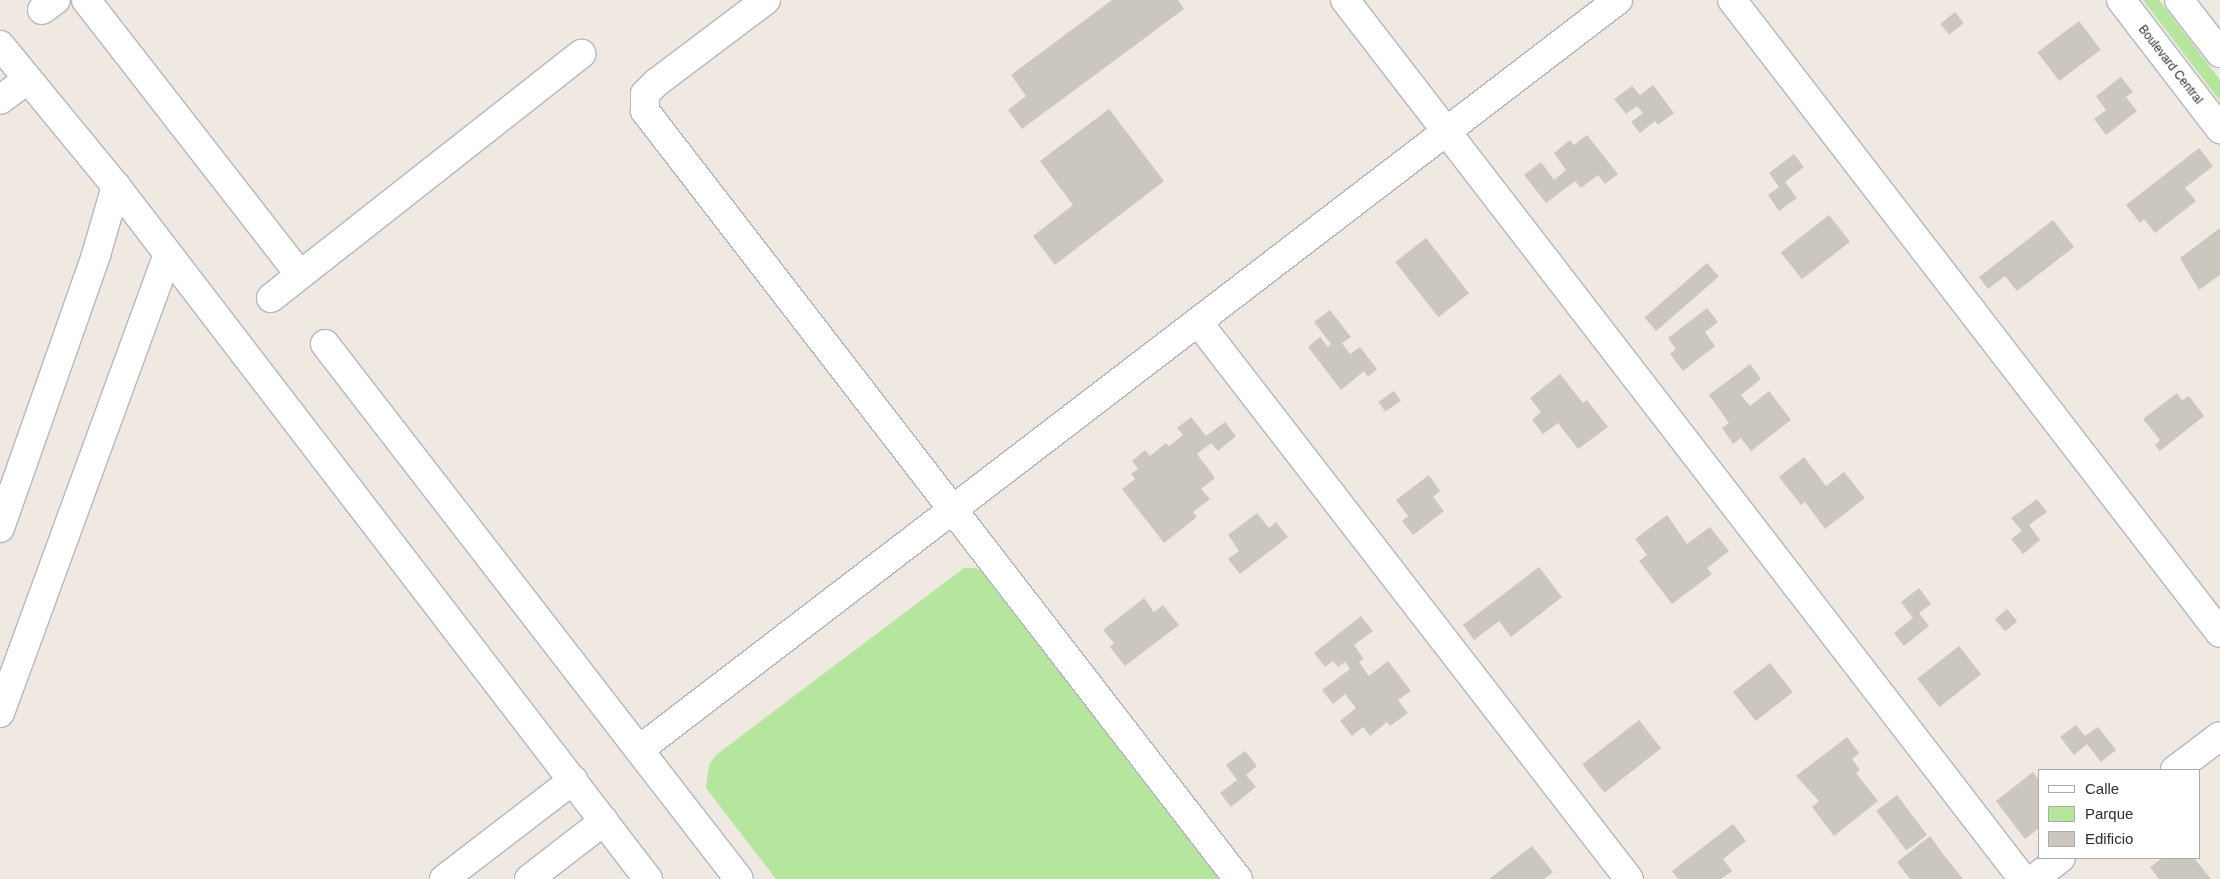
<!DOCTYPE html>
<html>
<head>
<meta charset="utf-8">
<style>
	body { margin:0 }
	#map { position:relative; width:2220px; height:879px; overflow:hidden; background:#efe9e1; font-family:Arial,sans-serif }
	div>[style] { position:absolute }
	.green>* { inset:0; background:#b6e59e }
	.building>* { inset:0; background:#cbc7bf; transform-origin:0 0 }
	.roads { filter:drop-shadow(1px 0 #b4b7c1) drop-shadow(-1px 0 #b4b7c1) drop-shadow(0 1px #b4b7c1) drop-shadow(0 -1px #b4b7c1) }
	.minor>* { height:28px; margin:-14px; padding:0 14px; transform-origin:14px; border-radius:14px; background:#fff }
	span { translate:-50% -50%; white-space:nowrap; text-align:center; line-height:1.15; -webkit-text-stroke:4.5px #fff; paint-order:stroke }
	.street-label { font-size:12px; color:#2e2e2e }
	.legend { position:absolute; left:2038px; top:769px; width:162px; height:90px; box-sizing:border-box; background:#fff; border:1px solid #ababab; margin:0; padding:6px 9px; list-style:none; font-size:15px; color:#2e2e2e }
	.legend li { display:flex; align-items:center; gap:10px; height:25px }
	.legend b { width:25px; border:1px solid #ababab }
</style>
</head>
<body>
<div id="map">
	<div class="green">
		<div style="clip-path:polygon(2143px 0,2159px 0,2220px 80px,2220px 101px)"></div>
		<div style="clip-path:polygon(964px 568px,975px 568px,987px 573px,1225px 879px,776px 879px,706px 788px,709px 765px,716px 755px)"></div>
	</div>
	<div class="building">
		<div style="clip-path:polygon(1112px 0,1178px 0,1184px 9px,1022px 129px,1008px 110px,1026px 96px,1011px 75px)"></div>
		<div style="left:1955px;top:12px;width:14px;height:19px;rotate:51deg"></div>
		<div style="left:2079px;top:21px;width:36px;height:52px;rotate:53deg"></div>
		<div style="clip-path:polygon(2121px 77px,2133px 92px,2126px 97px,2137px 111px,2106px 135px,2094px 119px,2106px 110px,2096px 96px)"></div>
		<div style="clip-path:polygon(1653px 85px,1674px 113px,1658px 125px,1655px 121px,1640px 133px,1631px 122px,1643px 113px,1637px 106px,1626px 114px,1614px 99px,1632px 86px,1640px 95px)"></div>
		<div style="clip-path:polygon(1109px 109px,1164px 181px,1055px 265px,1033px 236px,1073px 205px,1040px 161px)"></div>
		<div style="clip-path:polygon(1587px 135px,1618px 174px,1605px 184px,1598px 175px,1581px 188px,1575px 181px,1546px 203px,1524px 175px,1541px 162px,1554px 180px,1566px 170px,1554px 153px,1570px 140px,1574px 145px)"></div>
		<div style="clip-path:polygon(2199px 148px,2213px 166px,2185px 188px,2196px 201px,2155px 233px,2144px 219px,2140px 223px,2126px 205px)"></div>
		<div style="clip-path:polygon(1794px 154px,1804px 167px,1785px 182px,1797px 198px,1779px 211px,1768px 195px,1779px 187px,1769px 173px)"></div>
		<div style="left:1829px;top:215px;width:34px;height:61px;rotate:52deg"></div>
		<div style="clip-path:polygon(2053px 220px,2074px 247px,2017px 291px,2005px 276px,1988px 289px,1979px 277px)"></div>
		<div style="clip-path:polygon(2220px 228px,2220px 275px,2199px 290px,2180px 258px)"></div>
		<div style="left:1426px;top:238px;width:70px;height:39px;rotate:52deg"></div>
		<div style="left:1707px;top:263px;width:18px;height:83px;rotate:49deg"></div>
		<div style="clip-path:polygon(1707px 308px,1718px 322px,1705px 332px,1715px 346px,1683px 371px,1670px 354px,1676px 349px,1668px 338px)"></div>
		<div style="clip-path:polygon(1330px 310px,1351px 337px,1342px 343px,1350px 354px,1360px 347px,1377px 369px,1368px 377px,1364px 371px,1341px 390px,1308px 347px,1320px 337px,1328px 347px,1331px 344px,1314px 322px)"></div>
		<div style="clip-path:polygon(1750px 364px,1761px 379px,1741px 395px,1750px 406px,1769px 391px,1791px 420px,1751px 451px,1741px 438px,1733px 444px,1722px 428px,1729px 423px,1709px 395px)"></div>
		<div style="clip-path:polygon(1560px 374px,1583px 403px,1587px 400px,1608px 427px,1578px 449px,1558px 423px,1543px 434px,1532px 420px,1541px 412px,1530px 398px)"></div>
		<div style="left:1394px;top:391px;width:12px;height:19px;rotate:55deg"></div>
		<div style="clip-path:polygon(2177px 393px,2182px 400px,2189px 396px,2204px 416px,2160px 451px,2155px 445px,2160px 440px,2143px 419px)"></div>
		<div style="clip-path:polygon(1191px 417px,1206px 436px,1225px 422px,1236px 436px,1218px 451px,1211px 443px,1197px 454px,1215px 478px,1201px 489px,1210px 499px,1193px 512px,1197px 517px,1164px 543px,1122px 489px,1135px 479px,1131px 474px,1138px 469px,1132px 461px,1145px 450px,1150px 456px,1166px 443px,1169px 446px,1183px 435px,1177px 428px)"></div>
		<div style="clip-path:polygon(1804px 457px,1826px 486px,1844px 472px,1865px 498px,1825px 529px,1805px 502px,1801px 505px,1779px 477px)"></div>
		<div style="clip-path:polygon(1429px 475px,1440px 491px,1433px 497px,1444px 511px,1413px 535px,1402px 521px,1408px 516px,1396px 500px)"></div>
		<div style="clip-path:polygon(2037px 499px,2047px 512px,2029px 525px,2040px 540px,2023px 554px,2011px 539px,2022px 531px,2011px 518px)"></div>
		<div style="clip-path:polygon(1257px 513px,1269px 528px,1276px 522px,1288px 537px,1240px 574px,1228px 559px,1239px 551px,1228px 535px)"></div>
		<div style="clip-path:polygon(1667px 515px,1687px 544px,1710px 527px,1729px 551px,1707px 568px,1712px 574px,1672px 604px,1639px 561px,1647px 555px,1635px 539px)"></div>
		<div style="clip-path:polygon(1539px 567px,1562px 597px,1511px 637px,1499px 621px,1474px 640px,1463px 625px)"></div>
		<div style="clip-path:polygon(1919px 588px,1931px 604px,1919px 613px,1929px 626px,1904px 646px,1894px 633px,1913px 618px,1901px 602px)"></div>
		<div style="clip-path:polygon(1144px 598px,1154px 612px,1163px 605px,1179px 625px,1125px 666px,1110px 647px,1114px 643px,1103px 630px)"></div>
		<div style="left:2007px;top:609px;width:16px;height:16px;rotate:50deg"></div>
		<div style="clip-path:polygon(1361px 616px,1373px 631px,1354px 645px,1364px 659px,1359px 662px,1369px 676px,1388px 661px,1411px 691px,1398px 700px,1408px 713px,1390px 726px,1387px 722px,1370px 736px,1363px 727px,1352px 736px,1340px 721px,1356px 708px,1345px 694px,1333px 704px,1322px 690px,1350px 669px,1345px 662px,1338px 667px,1333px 661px,1325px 667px,1314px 653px)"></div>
		<div style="left:1959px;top:646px;width:36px;height:53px;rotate:52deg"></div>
		<div style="left:1770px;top:663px;width:37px;height:47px;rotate:52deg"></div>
		<div style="left:1639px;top:720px;width:36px;height:72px;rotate:52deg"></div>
		<div style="clip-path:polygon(2076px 725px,2085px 736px,2098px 727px,2116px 750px,2101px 762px,2087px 744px,2074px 755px,2060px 737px)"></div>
		<div style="clip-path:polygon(1847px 737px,1859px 753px,1852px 759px,1860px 770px,1856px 773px,1878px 801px,1834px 836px,1812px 807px,1819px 801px,1796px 776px)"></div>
		<div style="clip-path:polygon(1245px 751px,1257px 766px,1246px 775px,1256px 787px,1231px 807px,1220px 793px,1237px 780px,1226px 765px)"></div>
		<div style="clip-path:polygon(2033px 772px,2039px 780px,2039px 828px,2025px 839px,1996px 801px)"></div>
		<div style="left:1897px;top:795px;width:50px;height:26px;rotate:53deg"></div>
		<div style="clip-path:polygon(1733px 824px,1746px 841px,1723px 859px,1732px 871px,1721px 879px,1678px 879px,1672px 871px)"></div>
		<div style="clip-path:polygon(1930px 836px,1943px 854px,1963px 879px,1910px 879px,1897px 862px)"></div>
		<div style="clip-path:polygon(1532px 846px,1553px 872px,1544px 879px,1489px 879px)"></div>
		<div style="clip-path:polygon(2162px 858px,2194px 858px,2211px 879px,2159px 879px,2150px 867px)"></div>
	</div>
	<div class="roads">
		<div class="minor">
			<div style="left:86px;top:0;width:348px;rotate:52.1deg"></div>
			<div style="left:766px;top:0;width:136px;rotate:143deg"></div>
			<div style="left:657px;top:82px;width:17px;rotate:135deg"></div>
			<div style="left:645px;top:94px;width:17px;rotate:90deg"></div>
			<div style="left:645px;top:111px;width:970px;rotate:52.33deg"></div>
			<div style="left:1345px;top:0;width:1110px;rotate:52.36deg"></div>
			<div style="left:1732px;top:0;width:799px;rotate:52.37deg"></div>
			<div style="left:2121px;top:0;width:163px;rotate:52.5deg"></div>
			<div style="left:2179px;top:0;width:67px;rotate:52.3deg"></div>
			<div style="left:42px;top:10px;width:17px;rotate:-36deg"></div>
			<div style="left:0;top:45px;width:183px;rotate:50.6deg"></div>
			<div style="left:116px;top:186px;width:874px;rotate:52.49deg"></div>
			<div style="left:0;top:100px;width:34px;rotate:-37deg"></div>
			<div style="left:271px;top:298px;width:395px;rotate:-38.2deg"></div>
			<div style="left:1198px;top:322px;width:704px;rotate:52.27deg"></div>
			<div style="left:325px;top:344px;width:676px;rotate:52.27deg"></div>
			<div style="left:0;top:528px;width:289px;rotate:-70.6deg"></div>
			<div style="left:96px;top:255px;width:72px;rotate:-73.8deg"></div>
			<div style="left:0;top:713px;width:487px;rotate:-69.9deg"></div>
			<div style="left:640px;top:749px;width:1232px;rotate:-37.45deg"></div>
			<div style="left:2175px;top:770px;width:56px;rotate:-37.1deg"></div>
			<div style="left:444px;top:879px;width:163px;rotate:-37.5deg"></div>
			<div style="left:529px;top:879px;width:95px;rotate:-37.7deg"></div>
			<div style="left:2034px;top:879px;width:34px;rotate:-38deg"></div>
		</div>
	</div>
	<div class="street-label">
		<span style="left:2170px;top:65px;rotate:52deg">Boulevard Central</span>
	</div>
	<ul class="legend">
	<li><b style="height:6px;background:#fff"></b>Calle</li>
	<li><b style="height:14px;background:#b6e59e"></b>Parque</li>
	<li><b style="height:14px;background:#cbc7bf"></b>Edificio</li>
	</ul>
</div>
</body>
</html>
